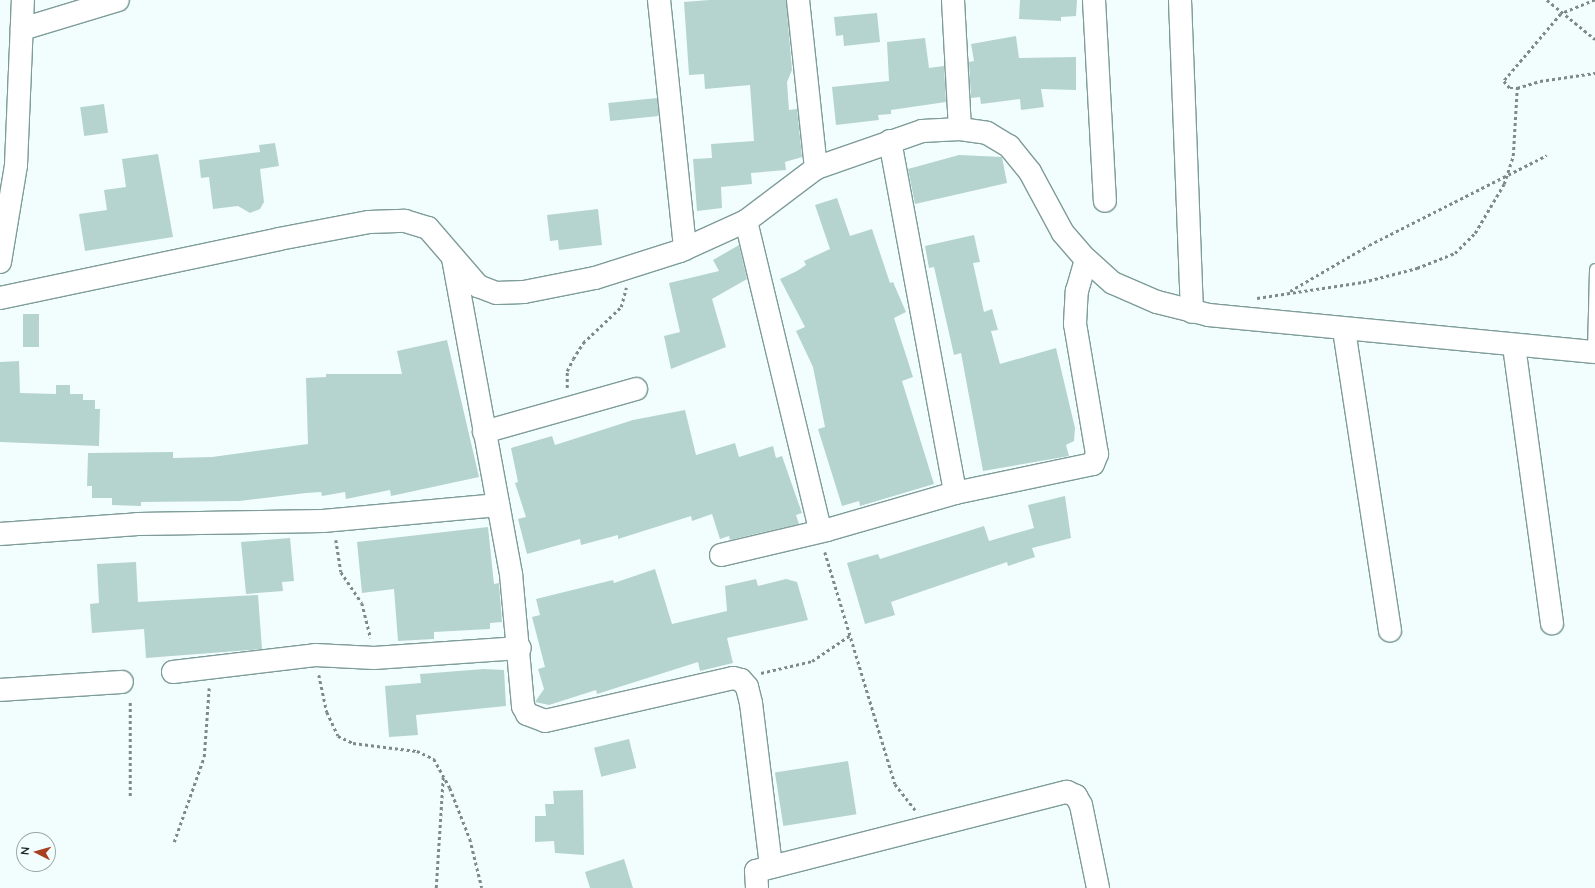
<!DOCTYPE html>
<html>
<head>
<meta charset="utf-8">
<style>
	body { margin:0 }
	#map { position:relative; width:1595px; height:888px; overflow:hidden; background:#f2fefd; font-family:Lato,sans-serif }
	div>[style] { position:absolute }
	.building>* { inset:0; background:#b5d4d0; transform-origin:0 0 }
	.path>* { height:2.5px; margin-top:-1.25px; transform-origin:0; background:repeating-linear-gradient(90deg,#7e8a88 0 3px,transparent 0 6px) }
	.roads { filter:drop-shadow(1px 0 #7e9c99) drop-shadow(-1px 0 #7e9c99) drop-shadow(0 1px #7e9c99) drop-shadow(0 -1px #7e9c99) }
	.service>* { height:11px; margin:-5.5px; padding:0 5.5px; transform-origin:5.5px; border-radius:5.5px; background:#fff }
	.minor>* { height:22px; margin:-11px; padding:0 11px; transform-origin:11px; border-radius:11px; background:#fff }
	.tertiary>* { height:22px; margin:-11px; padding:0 11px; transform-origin:11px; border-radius:11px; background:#fff }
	span { translate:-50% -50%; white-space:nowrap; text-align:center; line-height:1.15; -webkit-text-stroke:4px #f2fefd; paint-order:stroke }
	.north { position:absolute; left:16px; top:832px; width:40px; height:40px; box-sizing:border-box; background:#f2fefd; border:1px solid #9ca8a6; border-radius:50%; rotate:276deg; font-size:11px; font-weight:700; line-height:16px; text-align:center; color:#1a2624 }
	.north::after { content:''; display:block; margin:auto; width:14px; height:18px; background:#a94120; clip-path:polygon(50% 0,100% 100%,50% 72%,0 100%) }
</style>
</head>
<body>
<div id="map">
	<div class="building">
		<div style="clip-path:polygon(709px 0,786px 0,792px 70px,787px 82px,789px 110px,797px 109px,802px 157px,785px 162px,786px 170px,751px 173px,752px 184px,721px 187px,722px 208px,697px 211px,693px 159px,712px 158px,711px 144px,754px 141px,750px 85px,705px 89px,704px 74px,689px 75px,684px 2px)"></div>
		<div style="clip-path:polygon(1020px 0,1077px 0,1076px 16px,1061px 17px,1061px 21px,1019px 19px)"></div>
		<div style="clip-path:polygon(877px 13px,880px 42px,844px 46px,843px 35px,836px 36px,834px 17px)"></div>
		<div style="clip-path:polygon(1016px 36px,1019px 58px,1076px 57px,1076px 90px,1041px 89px,1044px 107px,1021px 110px,1020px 99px,981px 104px,980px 97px,971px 98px,969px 62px,974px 61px,971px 44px)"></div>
		<div style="clip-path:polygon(925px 38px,929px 68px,944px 66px,946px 102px,891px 110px,891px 114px,878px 115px,879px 120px,836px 125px,832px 87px,889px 81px,887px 42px)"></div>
		<div style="left:657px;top:98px;width:18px;height:49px;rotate:84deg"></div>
		<div style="left:104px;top:104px;width:29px;height:24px;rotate:82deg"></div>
		<div style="clip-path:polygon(275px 143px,279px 166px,260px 169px,264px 202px,260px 209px,250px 213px,238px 206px,213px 209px,209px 177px,201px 178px,199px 160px,260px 152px,259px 145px)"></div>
		<div style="clip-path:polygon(158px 154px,173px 237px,85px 251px,79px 214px,107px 210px,104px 190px,126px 187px,122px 159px)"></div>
		<div style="clip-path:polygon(959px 155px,1002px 157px,1007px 183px,915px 204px,908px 169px)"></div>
		<div style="clip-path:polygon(837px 198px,850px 236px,872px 229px,890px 283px,893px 282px,906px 312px,894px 318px,913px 377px,902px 381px,934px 484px,860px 506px,859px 501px,842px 506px,818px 429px,825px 427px,813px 367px,796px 331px,805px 327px,780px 279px,797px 271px,806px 265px,804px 261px,830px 249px,815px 205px)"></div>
		<div style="clip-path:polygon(598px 209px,602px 245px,559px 250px,558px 240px,550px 241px,547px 215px)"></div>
		<div style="clip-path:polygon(974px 235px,980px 262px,973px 263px,984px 312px,992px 309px,998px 330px,991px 331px,1000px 364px,1056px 348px,1075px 428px,1074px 441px,1066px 445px,1069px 456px,983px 471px,961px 353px,954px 355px,934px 267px,929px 268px,925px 246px)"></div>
		<div style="clip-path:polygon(739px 245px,747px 279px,712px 299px,726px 347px,671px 369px,664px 336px,680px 332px,669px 283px,719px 271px,713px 260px)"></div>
		<div style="left:23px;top:314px;width:16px;height:33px"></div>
		<div style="clip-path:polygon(447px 340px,479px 477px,391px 496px,390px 490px,346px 499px,345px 492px,322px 496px,321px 492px,306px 493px,239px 501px,141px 502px,141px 506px,112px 505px,112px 498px,92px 498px,92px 486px,87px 486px,88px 453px,173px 452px,173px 458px,212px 457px,308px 444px,306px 378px,326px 377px,326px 374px,402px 374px,397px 351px)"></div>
		<div style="clip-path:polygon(19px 361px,20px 393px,56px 394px,56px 385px,70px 385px,70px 394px,83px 394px,83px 400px,95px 400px,95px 409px,100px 409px,99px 446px,0 442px,0 362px)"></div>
		<div style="clip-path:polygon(685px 410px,696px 455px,735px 443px,739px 457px,773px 446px,776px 458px,782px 456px,797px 499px,802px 513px,796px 515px,799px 524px,730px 540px,729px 536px,720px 539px,712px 514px,692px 521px,691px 516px,618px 539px,618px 535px,581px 545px,580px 539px,527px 554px,518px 519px,526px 517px,515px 483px,518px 482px,511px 448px,552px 436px,555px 445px,633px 420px)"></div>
		<div style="clip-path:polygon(1065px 496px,1071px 538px,1032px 548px,1035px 557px,1008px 566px,1007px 562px,891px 602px,895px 615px,865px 624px,847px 563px,878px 554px,880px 559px,984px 526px,989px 541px,1034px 528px,1028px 505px)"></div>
		<div style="clip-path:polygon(488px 527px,494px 584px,499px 583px,502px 622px,490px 623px,490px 629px,434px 632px,434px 639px,398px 641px,394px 589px,362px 593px,357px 542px)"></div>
		<div style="clip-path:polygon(290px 538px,294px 581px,282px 582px,283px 591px,246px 594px,241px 542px)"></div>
		<div style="clip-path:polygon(136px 562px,138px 602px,258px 595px,262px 649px,146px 658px,144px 629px,92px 633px,90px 604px,99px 603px,97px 564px)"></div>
		<div style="clip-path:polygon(655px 569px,672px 624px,727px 611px,725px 586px,756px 579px,758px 586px,786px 579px,797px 582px,808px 620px,727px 638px,733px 663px,700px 671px,698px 662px,597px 694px,596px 690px,549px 705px,535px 702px,544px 689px,538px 669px,545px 667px,532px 617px,540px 615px,536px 599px,613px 580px,614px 583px)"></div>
		<div style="clip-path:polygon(484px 669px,504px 670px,506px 706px,416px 715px,418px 735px,389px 737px,385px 686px,421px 683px,420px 674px)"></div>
		<div style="left:629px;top:739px;width:30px;height:36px;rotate:76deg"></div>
		<div style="left:848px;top:761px;width:54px;height:74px;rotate:81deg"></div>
		<div style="clip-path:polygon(583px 790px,584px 855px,555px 853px,554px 841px,535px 842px,535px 816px,546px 816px,545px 804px,554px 804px,553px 791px)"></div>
		<div style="clip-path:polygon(624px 859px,633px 888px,590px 888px,585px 872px)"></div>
	</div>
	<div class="path">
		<div style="left:1547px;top:0;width:62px;rotate:39.1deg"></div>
		<div style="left:1595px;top:0;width:37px;rotate:158deg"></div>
		<div style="left:1561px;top:14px;width:88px;rotate:130.4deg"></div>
		<div style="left:1504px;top:81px;width:9px;rotate:49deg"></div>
		<div style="left:1510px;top:88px;width:7px"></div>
		<div style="left:1517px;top:88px;width:24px;rotate:-17deg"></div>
		<div style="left:1540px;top:81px;width:56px;rotate:-8.3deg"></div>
		<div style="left:1290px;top:291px;width:91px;rotate:-30.2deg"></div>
		<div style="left:1369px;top:245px;width:199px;rotate:-26.8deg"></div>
		<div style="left:1257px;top:298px;width:107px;rotate:-8.6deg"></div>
		<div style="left:1363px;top:282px;width:56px;rotate:-14.5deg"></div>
		<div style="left:1417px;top:268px;width:41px;rotate:-21.5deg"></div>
		<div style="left:1455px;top:253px;width:28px;rotate:-45deg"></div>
		<div style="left:1475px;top:233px;width:57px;rotate:-59.4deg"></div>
		<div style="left:1504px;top:184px;width:29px;rotate:-72deg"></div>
		<div style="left:1513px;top:156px;width:68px;rotate:-86.6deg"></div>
		<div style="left:567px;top:388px;width:17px;rotate:-90deg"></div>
		<div style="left:567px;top:371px;width:13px;rotate:-63deg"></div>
		<div style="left:573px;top:359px;width:19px;rotate:-58deg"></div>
		<div style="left:583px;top:343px;width:52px;rotate:-43.5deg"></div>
		<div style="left:621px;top:307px;width:20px;rotate:-75deg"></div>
		<div style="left:336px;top:540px;width:32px;rotate:81deg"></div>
		<div style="left:341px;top:572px;width:37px;rotate:56deg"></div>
		<div style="left:362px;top:603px;width:36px;rotate:76deg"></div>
		<div style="left:825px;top:552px;width:242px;rotate:73.2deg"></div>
		<div style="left:895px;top:784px;width:33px;rotate:52deg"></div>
		<div style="left:761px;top:673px;width:52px;rotate:-13.2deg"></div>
		<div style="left:812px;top:661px;width:45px;rotate:-34deg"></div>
		<div style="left:319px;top:675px;width:38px;rotate:78deg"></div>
		<div style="left:327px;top:712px;width:26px;rotate:65deg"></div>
		<div style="left:338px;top:736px;width:17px;rotate:25deg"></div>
		<div style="left:353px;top:743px;width:64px;rotate:7.1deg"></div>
		<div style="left:417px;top:751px;width:19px;rotate:25deg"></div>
		<div style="left:434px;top:759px;width:33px;rotate:61deg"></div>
		<div style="left:450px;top:788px;width:55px;rotate:68.6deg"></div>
		<div style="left:470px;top:839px;width:50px;rotate:76.2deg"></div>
		<div style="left:130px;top:796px;width:96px;rotate:-90deg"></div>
		<div style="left:174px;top:842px;width:90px;rotate:-70.6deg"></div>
		<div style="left:204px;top:757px;width:69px;rotate:-85.9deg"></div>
		<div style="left:436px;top:888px;width:111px;rotate:-86.4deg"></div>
	</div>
	<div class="roads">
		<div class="service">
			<div style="left:1593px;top:352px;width:83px;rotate:-88.6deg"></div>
		</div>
		<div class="minor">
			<div style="left:659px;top:0;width:250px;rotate:84deg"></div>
			<div style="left:798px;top:0;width:169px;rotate:83.9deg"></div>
			<div style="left:953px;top:0;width:129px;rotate:86.9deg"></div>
			<div style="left:1094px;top:0;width:201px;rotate:86.9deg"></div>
			<div style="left:1180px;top:0;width:312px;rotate:87.8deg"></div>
			<div style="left:22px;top:29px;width:100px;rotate:-16.8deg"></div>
			<div style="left:890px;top:141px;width:358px;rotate:79.5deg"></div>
			<div style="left:746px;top:221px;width:317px;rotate:76.5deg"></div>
			<div style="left:453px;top:258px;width:321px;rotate:79.6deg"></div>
			<div style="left:511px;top:574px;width:133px;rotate:84.8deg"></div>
			<div style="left:523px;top:706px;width:9px;rotate:63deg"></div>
			<div style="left:527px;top:714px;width:19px;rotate:21deg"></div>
			<div style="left:545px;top:721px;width:193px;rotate:-12.9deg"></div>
			<div style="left:733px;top:678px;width:8px;rotate:14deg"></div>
			<div style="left:741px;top:680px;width:9px;rotate:49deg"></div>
			<div style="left:747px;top:687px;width:16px;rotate:76deg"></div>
			<div style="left:751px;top:703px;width:165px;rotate:83deg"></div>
			<div style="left:0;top:262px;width:98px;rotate:-80.6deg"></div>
			<div style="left:16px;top:165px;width:165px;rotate:-87.6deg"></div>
			<div style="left:1344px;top:330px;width:304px;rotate:81.3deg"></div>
			<div style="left:1514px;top:346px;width:280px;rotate:82.2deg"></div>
			<div style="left:484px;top:432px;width:158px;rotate:-15.8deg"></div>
			<div style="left:0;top:534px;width:138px;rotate:-4.1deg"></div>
			<div style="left:138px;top:524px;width:185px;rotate:-0.9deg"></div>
			<div style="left:323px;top:521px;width:176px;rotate:-5.2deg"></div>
			<div style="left:721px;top:555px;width:109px;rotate:-13.3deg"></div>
			<div style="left:827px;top:530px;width:133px;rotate:-16.1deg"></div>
			<div style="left:955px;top:493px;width:141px;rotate:-11.9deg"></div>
			<div style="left:1093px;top:464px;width:11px;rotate:-68deg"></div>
			<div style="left:1097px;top:454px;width:132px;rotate:-99.6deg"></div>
			<div style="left:1075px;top:324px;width:33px;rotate:-87deg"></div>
			<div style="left:1077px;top:291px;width:33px;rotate:-74deg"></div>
			<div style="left:173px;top:672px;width:143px;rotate:-6.8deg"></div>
			<div style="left:315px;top:655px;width:59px;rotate:2.9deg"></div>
			<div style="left:374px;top:658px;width:146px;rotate:-3.9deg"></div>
			<div style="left:0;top:690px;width:122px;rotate:-3.8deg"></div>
			<div style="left:757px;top:888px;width:17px;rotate:-93deg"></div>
			<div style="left:756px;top:871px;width:321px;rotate:-14.3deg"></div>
			<div style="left:1067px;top:792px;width:10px;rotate:24deg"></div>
			<div style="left:1076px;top:796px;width:10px;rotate:61deg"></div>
			<div style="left:1081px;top:805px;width:85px;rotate:78.4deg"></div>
		</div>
		<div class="tertiary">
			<div style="left:0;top:298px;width:285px;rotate:-11.9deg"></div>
			<div style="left:279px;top:239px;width:92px;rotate:-10.7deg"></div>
			<div style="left:369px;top:222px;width:36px;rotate:-2deg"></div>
			<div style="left:405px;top:221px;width:24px;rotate:17deg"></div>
			<div style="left:428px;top:228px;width:77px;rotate:49.2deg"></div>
			<div style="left:478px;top:286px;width:19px;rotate:21deg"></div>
			<div style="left:496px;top:293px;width:28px;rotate:-2deg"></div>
			<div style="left:524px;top:292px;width:72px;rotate:-11.2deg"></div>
			<div style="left:595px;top:278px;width:89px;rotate:-17.6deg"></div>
			<div style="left:680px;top:251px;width:72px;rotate:-24.4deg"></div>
			<div style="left:746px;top:221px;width:88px;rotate:-37.1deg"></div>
			<div style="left:816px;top:168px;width:112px;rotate:-19.2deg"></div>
			<div style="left:922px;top:131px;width:38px;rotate:-3deg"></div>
			<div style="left:960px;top:129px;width:27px;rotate:8deg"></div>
			<div style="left:987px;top:133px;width:26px;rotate:31deg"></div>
			<div style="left:1009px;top:146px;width:33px;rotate:51deg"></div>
			<div style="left:1030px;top:172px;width:69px;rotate:61.6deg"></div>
			<div style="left:1063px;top:233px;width:35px;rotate:49deg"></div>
			<div style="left:1086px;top:259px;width:36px;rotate:42deg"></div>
			<div style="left:1113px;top:283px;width:48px;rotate:23.4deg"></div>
			<div style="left:1157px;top:302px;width:54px;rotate:14deg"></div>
			<div style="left:1209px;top:315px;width:388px;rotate:5.5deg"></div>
		</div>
	</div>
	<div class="north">N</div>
</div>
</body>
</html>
